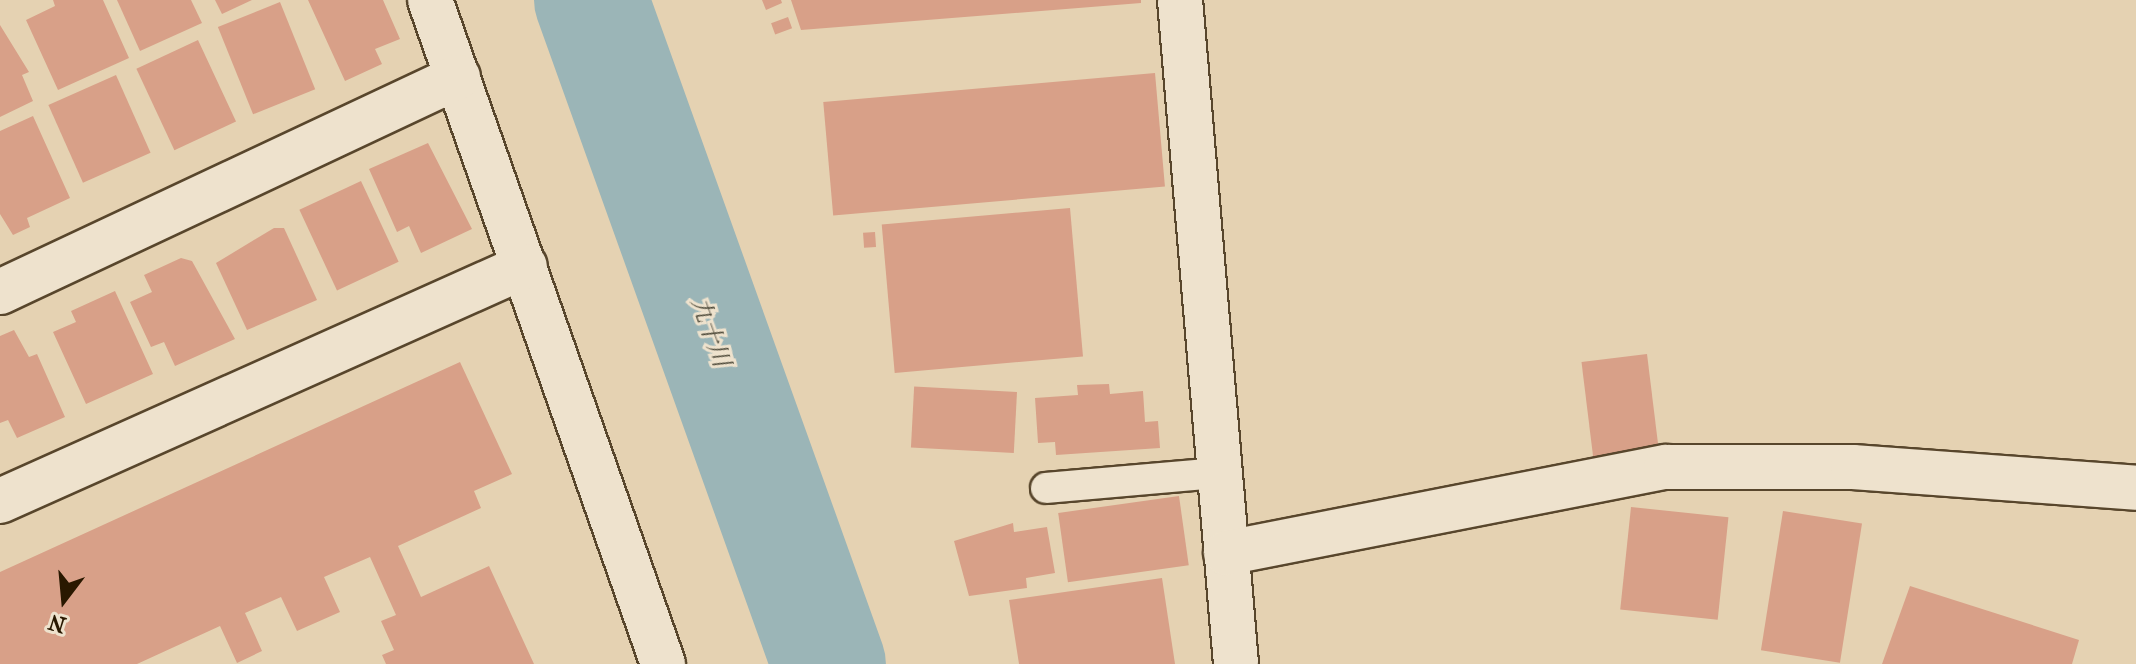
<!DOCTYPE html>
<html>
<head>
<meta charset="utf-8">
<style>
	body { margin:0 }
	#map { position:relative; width:2136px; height:664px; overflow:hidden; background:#e5d2b2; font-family:"IM FELL French Canon","Noto Serif JP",serif }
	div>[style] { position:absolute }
	.river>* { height:114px; margin:-57px; padding:0 57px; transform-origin:57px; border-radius:57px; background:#9bb5b7 }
	.building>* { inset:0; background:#d8a088; transform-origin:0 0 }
	.roads { filter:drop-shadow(2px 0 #58462c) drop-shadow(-2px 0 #58462c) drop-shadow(0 2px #58462c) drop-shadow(0 -2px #58462c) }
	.lane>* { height:30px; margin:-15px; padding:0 15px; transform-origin:15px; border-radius:15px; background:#eee2cd }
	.street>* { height:44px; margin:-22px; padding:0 22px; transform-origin:22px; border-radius:22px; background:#eee2cd }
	span { translate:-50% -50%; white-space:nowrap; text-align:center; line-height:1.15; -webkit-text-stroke:6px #eee2cd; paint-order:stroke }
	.water-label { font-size:24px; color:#4b4737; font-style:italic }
	.north { position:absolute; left:24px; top:560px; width:80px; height:80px; -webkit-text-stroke:6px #eee2cd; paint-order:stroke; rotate:196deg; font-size:22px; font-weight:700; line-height:32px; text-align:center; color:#291800 }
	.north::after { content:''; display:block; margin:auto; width:28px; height:36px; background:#291800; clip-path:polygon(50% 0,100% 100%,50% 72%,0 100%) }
</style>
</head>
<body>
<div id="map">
	<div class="river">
		<div style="left:591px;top:0;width:705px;rotate:70.28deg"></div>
	</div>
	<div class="building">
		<div style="clip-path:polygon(53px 0,103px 0,129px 58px,58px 90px,26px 20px,55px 6px)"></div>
		<div style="clip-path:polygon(117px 0,191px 0,202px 23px,140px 51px)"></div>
		<div style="clip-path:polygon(215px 0,252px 0,222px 14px)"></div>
		<div style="clip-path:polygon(308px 0,383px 0,400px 39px,375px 49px,382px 64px,345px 81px)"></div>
		<div style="clip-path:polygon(762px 0,781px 0,782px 3px,766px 10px)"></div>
		<div style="clip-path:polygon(791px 0,1141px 0,1141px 3px,801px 30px)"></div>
		<div style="left:280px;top:2px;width:94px;height:67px;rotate:68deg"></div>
		<div style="left:788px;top:17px;width:12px;height:18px;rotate:70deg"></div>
		<div style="clip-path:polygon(0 25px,29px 72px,22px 75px,33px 101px,0 117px)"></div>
		<div style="left:198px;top:40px;width:90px;height:68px;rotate:65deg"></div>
		<div style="left:1155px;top:73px;width:114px;height:333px;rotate:85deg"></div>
		<div style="left:116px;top:75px;width:85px;height:74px;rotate:66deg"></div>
		<div style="clip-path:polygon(33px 116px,70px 198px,27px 218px,30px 227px,13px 235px,0 214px,0 131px)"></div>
		<div style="clip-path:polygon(428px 143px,472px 229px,421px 253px,409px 226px,397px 232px,369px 169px)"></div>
		<div style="left:361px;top:181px;width:89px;height:68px;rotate:65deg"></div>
		<div style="left:1070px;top:208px;width:149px;height:189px;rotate:85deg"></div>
		<div style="clip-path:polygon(274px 228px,284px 228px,317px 300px,247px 330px,216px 263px)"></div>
		<div style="left:875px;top:232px;width:15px;height:12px;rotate:86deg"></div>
		<div style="clip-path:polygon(181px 258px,192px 261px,235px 339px,175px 366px,164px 342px,151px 347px,130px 302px,152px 292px,144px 275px)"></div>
		<div style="clip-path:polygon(115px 291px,153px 374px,86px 404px,53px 332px,76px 322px,71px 311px)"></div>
		<div style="clip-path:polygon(14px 330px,29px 357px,37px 354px,65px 417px,17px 438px,8px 420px,0 423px,0 336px)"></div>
		<div style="left:1647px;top:354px;width:97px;height:66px;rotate:83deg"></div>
		<div style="clip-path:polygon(460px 362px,512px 474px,474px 491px,481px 508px,398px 546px,421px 597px,489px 566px,534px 664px,386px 664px,382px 655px,394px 650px,381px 621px,396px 615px,370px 557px,324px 577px,340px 612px,297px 631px,281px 597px,245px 613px,262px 651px,237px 663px,220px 626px,137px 664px,0 664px,0 572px)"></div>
		<div style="clip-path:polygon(1109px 384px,1110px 394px,1143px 391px,1145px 422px,1158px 421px,1160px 448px,1056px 455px,1055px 442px,1038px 443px,1035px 398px,1078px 395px,1077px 385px)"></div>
		<div style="left:1017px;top:392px;width:61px;height:103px;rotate:93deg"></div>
		<div style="left:1179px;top:496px;width:70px;height:122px;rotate:82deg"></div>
		<div style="left:1631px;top:507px;width:98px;height:103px;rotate:6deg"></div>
		<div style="left:1783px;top:511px;width:80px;height:141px;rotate:9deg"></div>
		<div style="clip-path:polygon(1013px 523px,1014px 532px,1047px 527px,1055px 573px,1026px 578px,1027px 588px,969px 596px,954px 541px)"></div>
		<div style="clip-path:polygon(1162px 578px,1175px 664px,1019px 664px,1009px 600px)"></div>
		<div style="clip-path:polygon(1910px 586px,2079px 640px,2072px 664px,1882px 664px)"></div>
	</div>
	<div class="roads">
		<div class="lane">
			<div style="left:1046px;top:488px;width:173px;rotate:-5deg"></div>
		</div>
		<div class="street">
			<div style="left:430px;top:0;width:704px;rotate:70.66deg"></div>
			<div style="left:1180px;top:0;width:666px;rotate:85.18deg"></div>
			<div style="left:0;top:292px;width:506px;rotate:-25.15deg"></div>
			<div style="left:0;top:501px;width:575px;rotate:-24.11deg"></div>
			<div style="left:1226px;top:553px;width:448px;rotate:-11.1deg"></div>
			<div style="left:1666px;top:467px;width:187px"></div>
			<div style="left:1853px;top:467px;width:284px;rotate:4.2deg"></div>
		</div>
	</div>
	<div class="water-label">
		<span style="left:710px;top:332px;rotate:70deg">九十川</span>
	</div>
	<div class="north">N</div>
</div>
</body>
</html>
